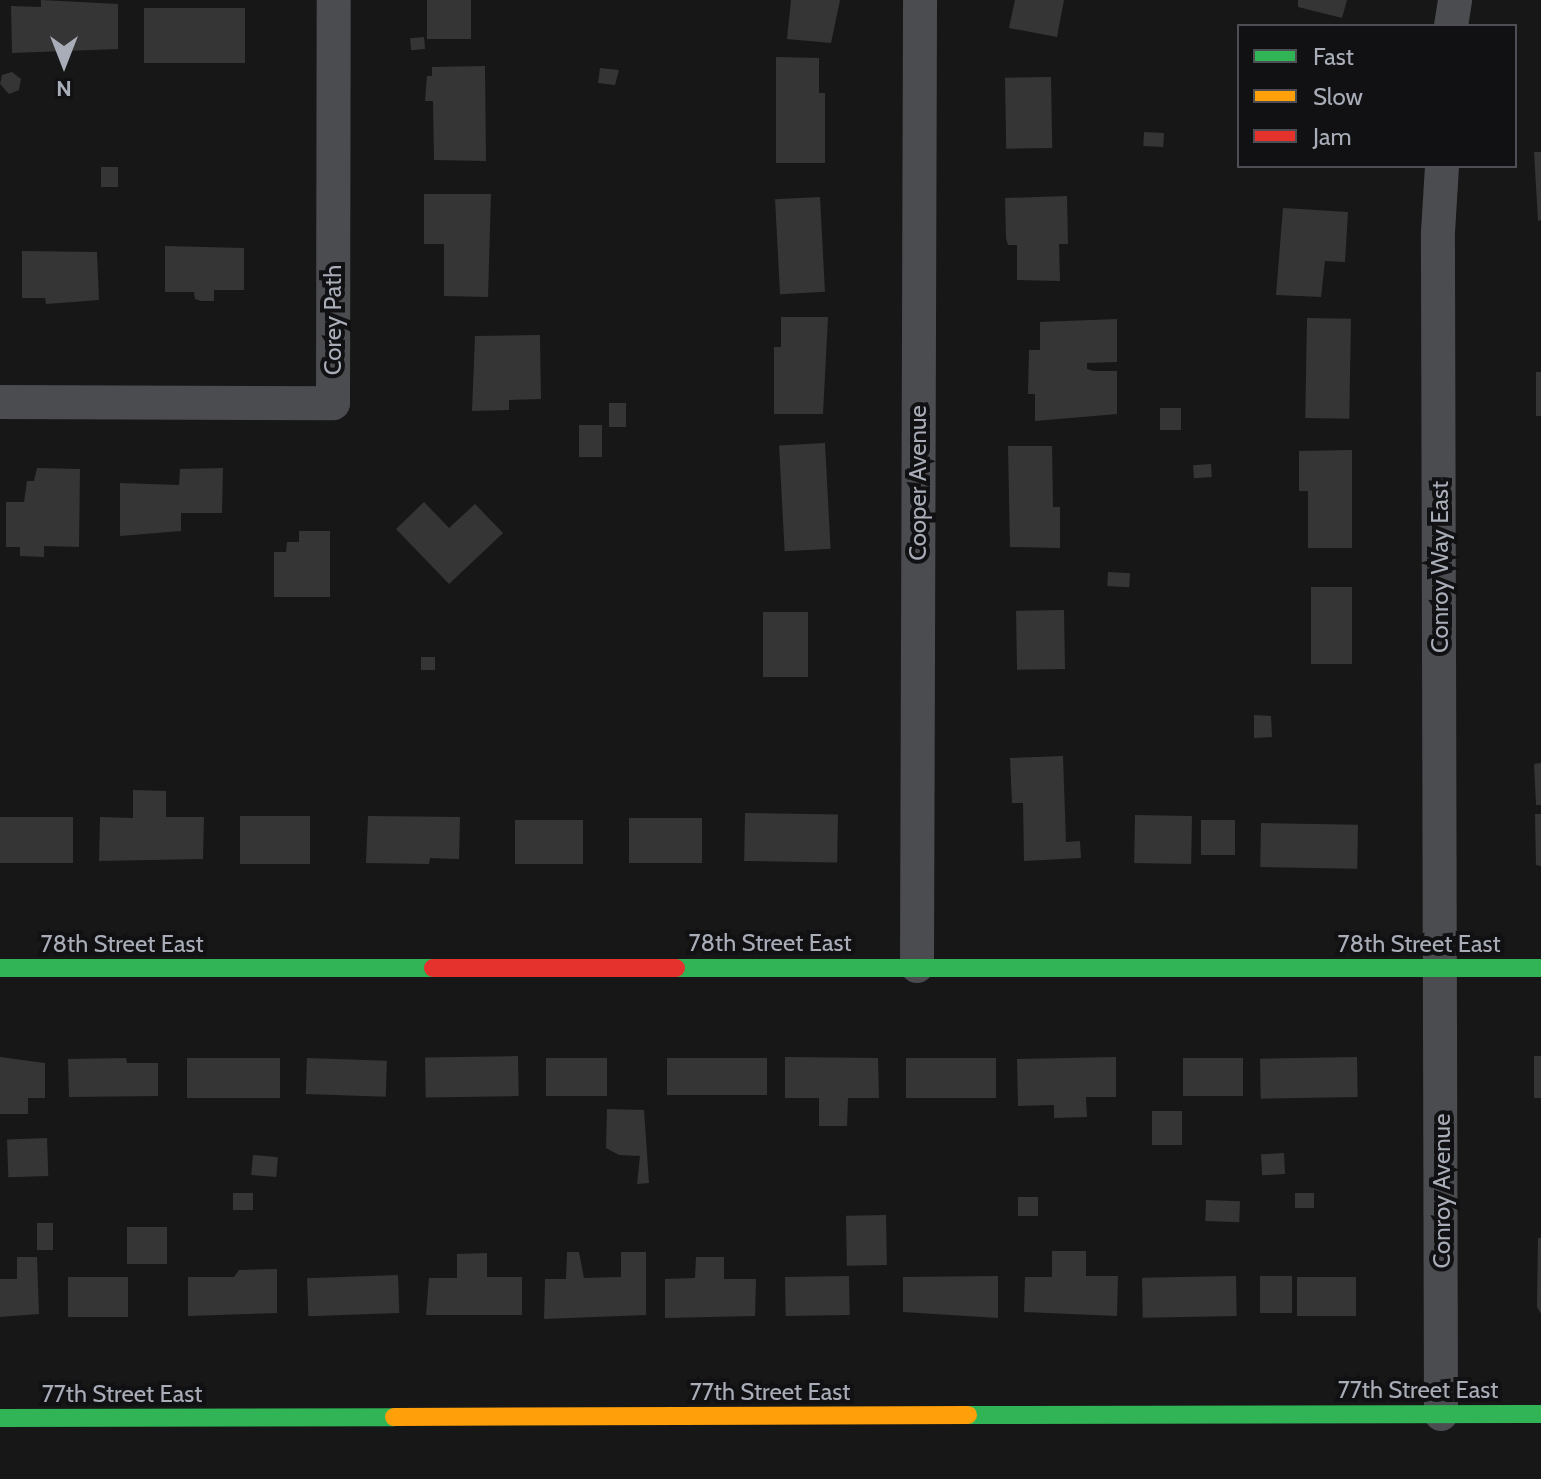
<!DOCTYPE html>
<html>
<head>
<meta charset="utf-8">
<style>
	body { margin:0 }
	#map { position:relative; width:1541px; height:1479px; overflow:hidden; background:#171717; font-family:Cabin,sans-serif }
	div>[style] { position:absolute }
	.building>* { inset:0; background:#353536; transform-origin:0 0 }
	.street>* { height:34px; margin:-17px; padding:0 17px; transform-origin:17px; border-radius:17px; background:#4b4c50 }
	.fast>* { height:18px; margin:-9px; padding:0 9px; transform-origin:9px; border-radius:9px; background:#30b455 }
	.slow>* { height:18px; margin:-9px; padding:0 9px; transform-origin:9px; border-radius:9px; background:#ff9f0a }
	.jam>* { height:18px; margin:-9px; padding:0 9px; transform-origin:9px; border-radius:9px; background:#e5322d }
	span { translate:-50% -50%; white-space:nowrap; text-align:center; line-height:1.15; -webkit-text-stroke:8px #111113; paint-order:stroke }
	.street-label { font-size:24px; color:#a8adb8 }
	.legend { position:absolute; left:1237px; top:24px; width:280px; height:144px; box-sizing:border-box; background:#111113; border:2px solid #4d4f55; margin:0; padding:10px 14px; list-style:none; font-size:24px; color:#a8adb8 }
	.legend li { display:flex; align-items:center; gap:16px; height:40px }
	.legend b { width:40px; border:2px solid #4d4f55 }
	.north { position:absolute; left:24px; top:24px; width:80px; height:80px; -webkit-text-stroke:6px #111113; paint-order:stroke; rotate:180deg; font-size:22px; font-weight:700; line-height:32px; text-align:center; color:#a8adb8 }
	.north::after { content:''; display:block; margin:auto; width:28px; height:36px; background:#a8adb8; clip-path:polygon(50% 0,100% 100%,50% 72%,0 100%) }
</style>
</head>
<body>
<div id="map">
	<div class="building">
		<div style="clip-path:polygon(41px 0,118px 4px,118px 49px,12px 53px,11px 6px,41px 7px)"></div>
		<div style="left:427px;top:0;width:44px;height:39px"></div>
		<div style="clip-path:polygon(791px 0,840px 0,831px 43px,787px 39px)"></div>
		<div style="clip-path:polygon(1015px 0,1064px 0,1057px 37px,1009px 28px)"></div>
		<div style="clip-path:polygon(1298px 0,1347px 0,1342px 18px,1298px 7px)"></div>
		<div style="left:245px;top:8px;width:55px;height:101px;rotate:90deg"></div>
		<div style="left:424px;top:37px;width:12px;height:14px;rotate:85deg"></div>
		<div style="clip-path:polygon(776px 57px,819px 58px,819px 93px,825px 93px,825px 163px,776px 163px)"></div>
		<div style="clip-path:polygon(485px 66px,486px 161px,434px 160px,433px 101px,425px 101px,427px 76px,432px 76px,432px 67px)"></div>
		<div style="clip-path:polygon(600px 68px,619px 70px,615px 85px,598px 83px)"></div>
		<div style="clip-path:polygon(12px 72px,21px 79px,19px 90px,9px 94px,0 84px,2px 75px)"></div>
		<div style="left:1051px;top:77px;width:71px;height:46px;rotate:89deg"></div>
		<div style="left:1144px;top:132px;width:20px;height:14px;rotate:3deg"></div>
		<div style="clip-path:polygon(1534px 152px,1541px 152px,1541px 220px,1538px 221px)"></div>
		<div style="left:101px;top:167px;width:17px;height:20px"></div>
		<div style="clip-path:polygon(424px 194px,491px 194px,488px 297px,444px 296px,444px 244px,424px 244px)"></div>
		<div style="clip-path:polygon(1067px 196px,1068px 244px,1059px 244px,1060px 281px,1017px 280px,1017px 245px,1008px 245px,1006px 238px,1005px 198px)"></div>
		<div style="left:820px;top:197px;width:95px;height:45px;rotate:87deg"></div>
		<div style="clip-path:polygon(1283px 208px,1348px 212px,1345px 262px,1325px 261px,1321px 297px,1276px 295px)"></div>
		<div style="clip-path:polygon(165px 246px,244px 248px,244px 290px,214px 290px,214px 301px,201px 301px,195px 299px,194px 292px,165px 292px)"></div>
		<div style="clip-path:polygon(22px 251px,97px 252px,99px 300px,46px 304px,45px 298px,22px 298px)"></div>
		<div style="clip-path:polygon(781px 317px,828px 317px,823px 414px,774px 414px,774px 347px,781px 347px)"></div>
		<div style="left:1307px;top:318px;width:44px;height:100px;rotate:1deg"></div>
		<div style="clip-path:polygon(1117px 319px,1117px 362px,1087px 363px,1087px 369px,1094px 371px,1117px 371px,1117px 414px,1035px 421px,1035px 394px,1028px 394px,1029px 350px,1040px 350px,1040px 322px)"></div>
		<div style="clip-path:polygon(540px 335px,541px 399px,509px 400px,509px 410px,472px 411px,475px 336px)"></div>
		<div style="left:1536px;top:372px;width:5px;height:44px"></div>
		<div style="left:626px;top:403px;width:24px;height:17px;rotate:90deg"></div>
		<div style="left:1160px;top:408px;width:21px;height:22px"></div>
		<div style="left:579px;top:425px;width:23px;height:32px"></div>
		<div style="left:825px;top:443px;width:106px;height:46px;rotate:87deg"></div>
		<div style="clip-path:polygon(1008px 446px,1052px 446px,1053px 507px,1060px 507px,1060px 548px,1010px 547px)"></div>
		<div style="clip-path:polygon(1352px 450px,1352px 548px,1308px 548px,1308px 491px,1299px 491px,1299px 451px)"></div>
		<div style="left:1211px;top:464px;width:13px;height:18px;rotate:86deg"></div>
		<div style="clip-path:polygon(37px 468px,80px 469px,79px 547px,44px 546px,44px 557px,20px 556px,20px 547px,6px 547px,6px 502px,24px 502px,27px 481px,34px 481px)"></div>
		<div style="clip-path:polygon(223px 468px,222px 513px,181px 513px,181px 531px,120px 536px,120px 483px,179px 485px,180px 469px)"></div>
		<div style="clip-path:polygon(424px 502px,449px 528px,475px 504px,503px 533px,449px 584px,396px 529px)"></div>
		<div style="clip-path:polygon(299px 531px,330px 531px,330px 597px,274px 597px,274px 552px,286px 552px,287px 542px,299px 542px)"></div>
		<div style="left:1108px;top:572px;width:22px;height:14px;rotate:3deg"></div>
		<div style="left:1311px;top:587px;width:41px;height:77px"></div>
		<div style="left:1064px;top:610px;width:59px;height:48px;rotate:89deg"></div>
		<div style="left:763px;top:612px;width:45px;height:65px"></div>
		<div style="left:435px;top:657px;width:13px;height:14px;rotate:90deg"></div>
		<div style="clip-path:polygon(1254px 715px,1271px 716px,1272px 737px,1254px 738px)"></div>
		<div style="clip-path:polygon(1063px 756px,1066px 842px,1080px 841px,1081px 858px,1024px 861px,1023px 803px,1012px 803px,1010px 758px)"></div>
		<div style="clip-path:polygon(1541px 763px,1541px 805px,1536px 805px,1534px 764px)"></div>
		<div style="clip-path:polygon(133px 790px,166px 791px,166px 817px,204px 817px,203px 859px,99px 861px,100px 817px,133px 818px)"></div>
		<div style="left:745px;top:813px;width:93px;height:48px;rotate:1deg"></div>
		<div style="clip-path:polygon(1535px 814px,1541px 814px,1541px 866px,1536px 865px)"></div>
		<div style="left:1135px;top:815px;width:57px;height:48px;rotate:1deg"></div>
		<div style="left:240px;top:816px;width:70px;height:48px"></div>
		<div style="clip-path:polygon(368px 816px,460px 817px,459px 859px,430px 858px,429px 864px,366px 863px)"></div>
		<div style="left:73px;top:817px;width:46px;height:73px;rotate:90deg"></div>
		<div style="left:702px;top:818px;width:45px;height:73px;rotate:90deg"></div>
		<div style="left:515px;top:820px;width:68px;height:44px"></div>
		<div style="left:1201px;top:820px;width:34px;height:35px"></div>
		<div style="left:1261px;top:823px;width:97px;height:44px;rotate:1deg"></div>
		<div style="left:518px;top:1056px;width:40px;height:93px;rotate:89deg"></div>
		<div style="left:1534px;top:1056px;width:7px;height:42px"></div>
		<div style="clip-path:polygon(0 1057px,45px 1063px,45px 1098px,28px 1098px,28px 1114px,0 1114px)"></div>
		<div style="clip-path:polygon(785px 1057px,878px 1058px,879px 1098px,848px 1098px,847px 1126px,819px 1126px,819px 1098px,785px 1098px)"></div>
		<div style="clip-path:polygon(1116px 1057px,1116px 1097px,1086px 1097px,1087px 1117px,1054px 1118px,1054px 1105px,1018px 1106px,1017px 1059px)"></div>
		<div style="left:1357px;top:1057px;width:40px;height:97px;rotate:89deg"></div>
		<div style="clip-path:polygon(126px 1058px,127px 1063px,158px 1063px,158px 1096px,69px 1097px,68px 1059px)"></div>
		<div style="left:187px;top:1058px;width:93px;height:40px"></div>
		<div style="left:307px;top:1058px;width:80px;height:36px;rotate:2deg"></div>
		<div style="left:546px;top:1058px;width:61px;height:38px"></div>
		<div style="left:667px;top:1058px;width:100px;height:37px"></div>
		<div style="left:996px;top:1058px;width:40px;height:90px;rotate:90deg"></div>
		<div style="left:1183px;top:1058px;width:60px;height:38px"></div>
		<div style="clip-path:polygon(607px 1109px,644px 1110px,649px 1183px,637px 1184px,640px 1156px,619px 1155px,606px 1148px)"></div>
		<div style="left:1182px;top:1111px;width:34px;height:30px;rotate:90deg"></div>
		<div style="left:47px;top:1138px;width:38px;height:40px;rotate:88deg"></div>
		<div style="left:1284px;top:1153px;width:21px;height:23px;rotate:87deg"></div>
		<div style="left:253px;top:1155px;width:25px;height:20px;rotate:5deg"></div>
		<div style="left:233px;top:1193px;width:20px;height:17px"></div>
		<div style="left:1295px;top:1193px;width:19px;height:15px"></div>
		<div style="left:1018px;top:1197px;width:20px;height:19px"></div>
		<div style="left:1206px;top:1200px;width:34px;height:21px;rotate:2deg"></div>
		<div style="left:886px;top:1215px;width:50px;height:40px;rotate:89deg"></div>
		<div style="left:37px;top:1223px;width:16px;height:27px"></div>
		<div style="left:127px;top:1227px;width:40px;height:37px"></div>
		<div style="clip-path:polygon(1538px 1238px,1541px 1238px,1541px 1314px,1537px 1307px)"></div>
		<div style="clip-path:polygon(1052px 1251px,1086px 1251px,1086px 1276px,1118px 1276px,1117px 1316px,1024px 1312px,1025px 1277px,1052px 1277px)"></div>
		<div style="clip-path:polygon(567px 1252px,579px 1252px,584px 1278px,621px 1277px,621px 1252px,646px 1252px,646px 1315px,544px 1319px,545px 1279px,566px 1279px)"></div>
		<div style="clip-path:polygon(487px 1253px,487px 1277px,522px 1277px,522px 1315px,426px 1315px,429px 1278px,457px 1278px,457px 1254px)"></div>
		<div style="clip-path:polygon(17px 1257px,37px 1257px,39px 1314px,0 1317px,0 1279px,17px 1279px)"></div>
		<div style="clip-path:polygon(696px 1257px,724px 1257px,724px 1279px,756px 1279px,755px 1316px,665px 1318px,665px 1279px,695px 1278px)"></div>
		<div style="clip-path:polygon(277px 1269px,277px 1313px,188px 1316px,188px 1277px,234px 1277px,239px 1270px)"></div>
		<div style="left:398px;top:1275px;width:38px;height:91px;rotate:88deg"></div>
		<div style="left:849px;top:1276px;width:39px;height:64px;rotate:89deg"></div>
		<div style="clip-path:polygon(998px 1276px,998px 1318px,903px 1312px,903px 1277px)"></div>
		<div style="left:1236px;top:1276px;width:40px;height:94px;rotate:89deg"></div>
		<div style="left:1260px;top:1276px;width:32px;height:37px"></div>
		<div style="left:68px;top:1277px;width:60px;height:40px"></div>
		<div style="left:1297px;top:1277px;width:59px;height:39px"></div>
	</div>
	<div class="street">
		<div style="left:1451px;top:26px;width:26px;rotate:-81deg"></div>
		<div style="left:0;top:402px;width:333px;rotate:0.2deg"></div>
		<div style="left:333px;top:403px;width:403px;rotate:-89.9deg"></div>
		<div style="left:917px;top:966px;width:966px;rotate:-89.82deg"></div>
		<div style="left:1441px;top:1414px;width:1182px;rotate:-90.15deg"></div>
		<div style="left:1438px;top:232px;width:66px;rotate:-86.5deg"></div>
	</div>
	<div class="fast">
		<div style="left:0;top:968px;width:433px"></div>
		<div style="left:676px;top:968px;width:865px"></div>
		<div style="left:968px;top:1415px;width:573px;rotate:-0.1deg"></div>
		<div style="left:0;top:1418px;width:394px;rotate:-0.1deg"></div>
	</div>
	<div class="slow">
		<div style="left:394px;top:1417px;width:574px;rotate:-0.2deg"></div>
	</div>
	<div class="jam">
		<div style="left:433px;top:968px;width:243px"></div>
	</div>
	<div class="street-label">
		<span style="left:333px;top:320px;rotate:-90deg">Corey Path</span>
		<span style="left:918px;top:483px;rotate:-90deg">Cooper Avenue</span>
		<span style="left:1440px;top:567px;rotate:-90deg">Conroy Way East</span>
		<span style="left:770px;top:943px">78th Street East</span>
		<span style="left:122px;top:944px">78th Street East</span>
		<span style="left:1419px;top:944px">78th Street East</span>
		<span style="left:1442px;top:1191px;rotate:-90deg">Conroy Avenue</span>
		<span style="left:1418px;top:1390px">77th Street East</span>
		<span style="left:770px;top:1392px">77th Street East</span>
		<span style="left:122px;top:1394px">77th Street East</span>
	</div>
	<ul class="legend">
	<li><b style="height:10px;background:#30b455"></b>Fast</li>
	<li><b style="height:10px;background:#ff9f0a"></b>Slow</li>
	<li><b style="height:10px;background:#e5322d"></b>Jam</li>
	</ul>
	<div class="north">N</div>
</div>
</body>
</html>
